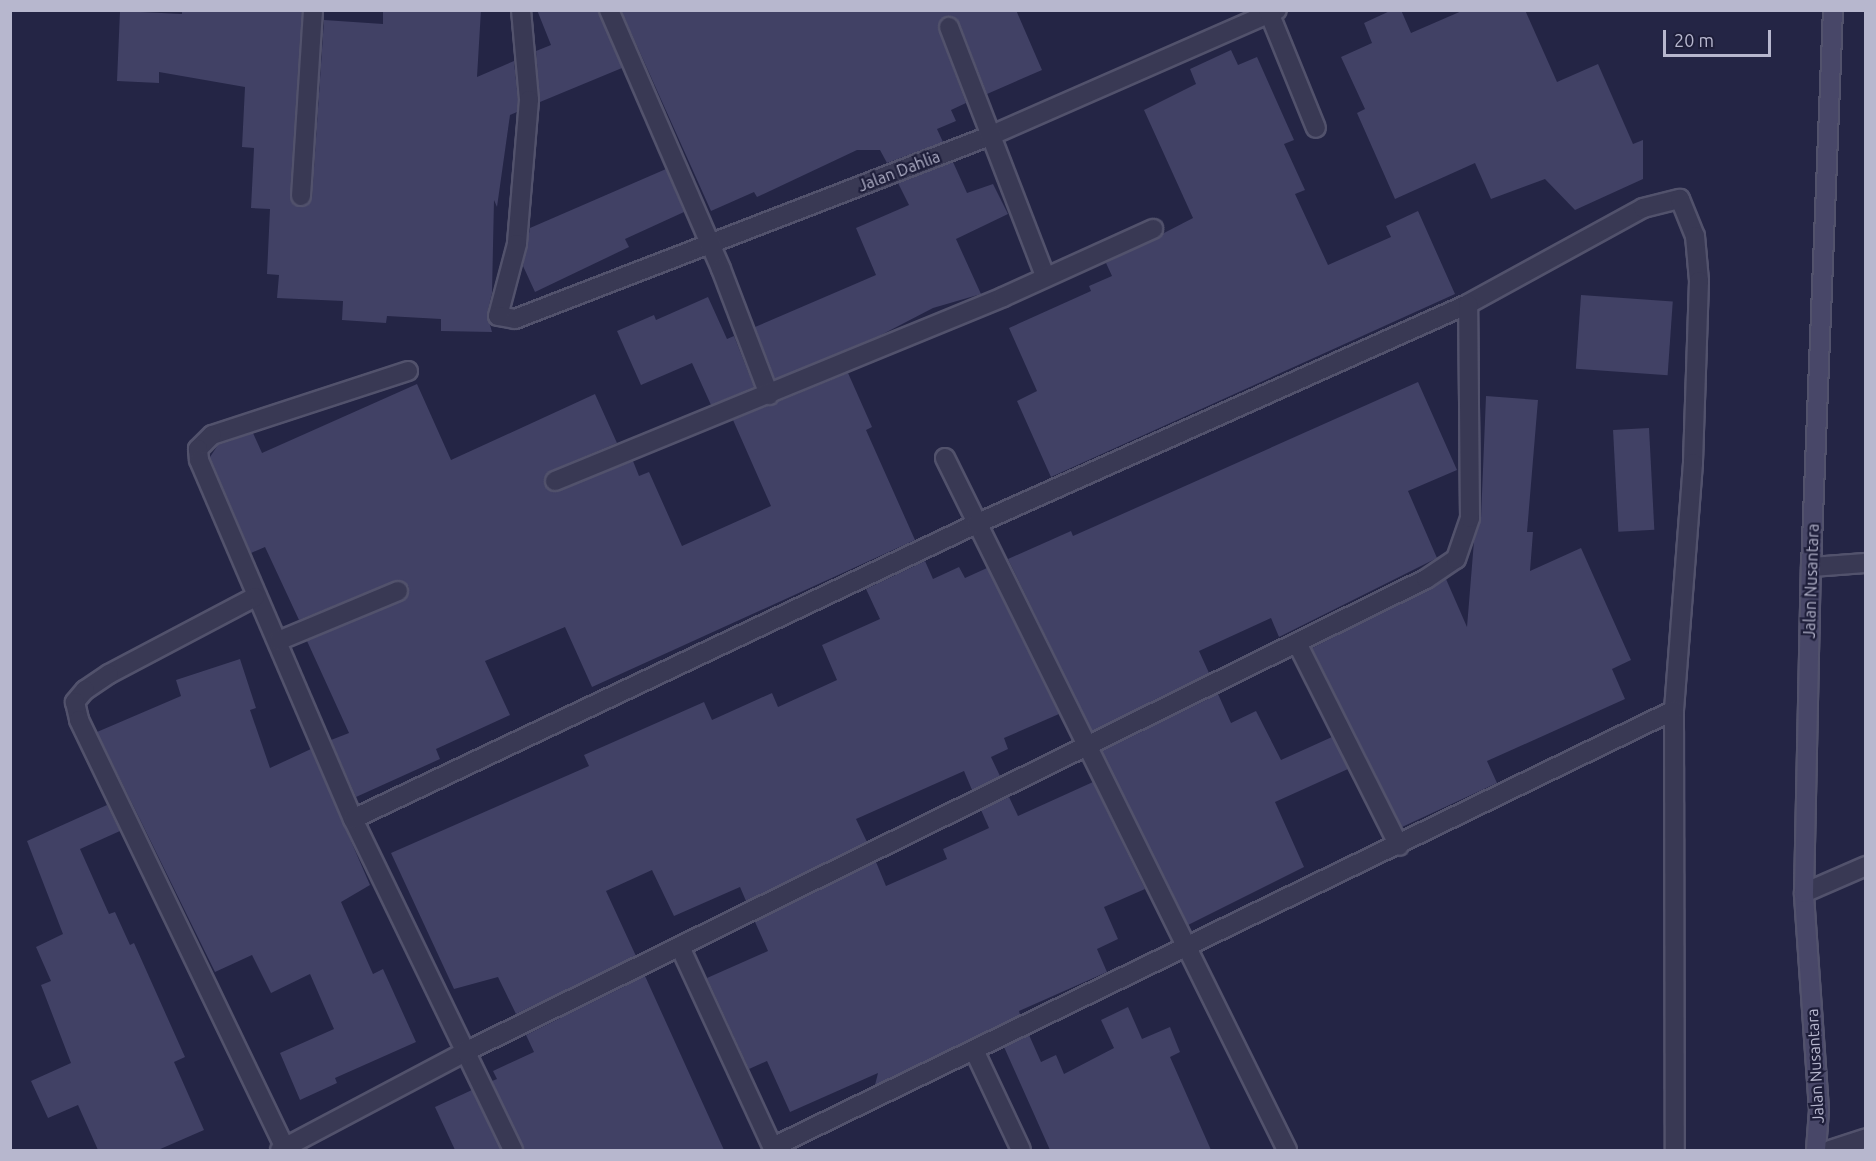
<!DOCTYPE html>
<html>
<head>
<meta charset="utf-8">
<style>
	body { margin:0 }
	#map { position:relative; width:1876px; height:1161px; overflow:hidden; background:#242545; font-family:Ubuntu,sans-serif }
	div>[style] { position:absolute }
	.building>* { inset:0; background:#414165; transform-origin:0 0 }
	.roads { filter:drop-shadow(2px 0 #52526c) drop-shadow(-2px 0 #52526c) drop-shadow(0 2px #52526c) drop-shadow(0 -2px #52526c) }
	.minor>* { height:18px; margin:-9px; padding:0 9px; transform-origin:9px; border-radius:9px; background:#393954 }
	.secondary>* { height:18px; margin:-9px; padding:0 9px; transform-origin:9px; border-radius:9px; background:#484768 }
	span { translate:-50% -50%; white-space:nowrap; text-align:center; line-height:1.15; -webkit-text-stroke:4.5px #1e1e3a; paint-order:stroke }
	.street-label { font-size:16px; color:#b7b7ce }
	.frame { position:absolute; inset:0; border:12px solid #b7b7ce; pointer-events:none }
	.scale { position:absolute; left:1663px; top:30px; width:108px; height:27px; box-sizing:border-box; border:3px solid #b7b7ce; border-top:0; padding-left:8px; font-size:18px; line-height:21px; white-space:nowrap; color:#b7b7ce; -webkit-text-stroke:4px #1e1e3a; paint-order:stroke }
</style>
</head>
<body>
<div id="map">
	<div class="building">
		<div style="clip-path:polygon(182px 10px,302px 10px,290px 195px,294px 205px,301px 207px,312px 197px,324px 20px,383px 24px,383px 10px,481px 10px,477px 77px,514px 61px,518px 100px,517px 112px,510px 115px,497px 207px,494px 200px,492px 293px,487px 314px,492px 332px,441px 331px,441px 319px,387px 316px,386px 323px,342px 320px,343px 301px,277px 298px,279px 275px,267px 274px,270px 209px,251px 208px,254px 148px,242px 147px,245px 87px,159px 72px,159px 83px,117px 81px,120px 11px,182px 14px)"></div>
		<div style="clip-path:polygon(537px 10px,598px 10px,622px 68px,540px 102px,536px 51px,551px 45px)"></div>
		<div style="clip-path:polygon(621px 10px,1016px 10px,1042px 70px,987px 94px,959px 22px,951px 16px,944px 17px,939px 31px,966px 103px,951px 110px,956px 121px,937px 129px,943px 142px,887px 163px,880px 150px,857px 150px,757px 197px,754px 192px,711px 211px)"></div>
		<div style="clip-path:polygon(1392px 10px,1401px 10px,1411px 33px,1464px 10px,1525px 10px,1557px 82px,1598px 64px,1633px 144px,1643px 140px,1643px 179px,1575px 210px,1545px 179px,1491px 199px,1475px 163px,1395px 199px,1357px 113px,1365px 109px,1341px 57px,1372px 43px,1364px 23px)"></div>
		<div style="clip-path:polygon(1231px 50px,1238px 65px,1257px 57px,1294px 140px,1284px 144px,1305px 190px,1295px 194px,1328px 265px,1391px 237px,1386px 226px,1418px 211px,1455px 294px,1051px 477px,1017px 401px,1037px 391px,1009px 328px,1091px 291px,1089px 286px,1112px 276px,1106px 263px,1193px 218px,1144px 110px,1196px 84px,1190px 69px)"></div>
		<div style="clip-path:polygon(953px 162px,967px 193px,993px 184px,1008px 214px,956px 239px,981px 294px,933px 308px,881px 335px,775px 379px,755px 327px,876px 275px,856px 228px,909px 205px,898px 183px)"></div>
		<div style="clip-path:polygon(666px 169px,684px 212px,625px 239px,629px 247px,535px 292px,523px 266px,530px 228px)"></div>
		<div style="left:1581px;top:295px;width:92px;height:74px;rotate:4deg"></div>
		<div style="clip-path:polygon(708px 297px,727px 339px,734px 336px,754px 387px,711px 405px,692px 363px,641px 385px,617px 331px,654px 315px,656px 320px)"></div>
		<div style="clip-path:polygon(848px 373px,872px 427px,866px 430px,915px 540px,592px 687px,565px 627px,485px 661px,510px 715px,436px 749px,440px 759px,356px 797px,331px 740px,349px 733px,307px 641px,402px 601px,409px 587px,404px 582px,394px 581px,299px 620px,265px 547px,251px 553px,210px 457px,218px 445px,253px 433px,262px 453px,417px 384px,451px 460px,595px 394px,617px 443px,550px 471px,544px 479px,545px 486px,559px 491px,633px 461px,639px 476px,649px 472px,682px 546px,771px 506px,733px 420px)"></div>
		<div style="clip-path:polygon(1418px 382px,1457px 470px,1408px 491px,1437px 558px,1279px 637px,1271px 618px,1199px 651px,1209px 673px,1092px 731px,1008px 559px,1071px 531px,1073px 536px)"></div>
		<div style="clip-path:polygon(1486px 396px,1538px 400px,1527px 532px,1533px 532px,1530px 571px,1581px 548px,1631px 660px,1612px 669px,1625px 699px,1487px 761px,1497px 783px,1402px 827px,1312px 648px,1446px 579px,1467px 627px,1474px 541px,1481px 518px)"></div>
		<div style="left:1649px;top:428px;width:102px;height:36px;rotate:87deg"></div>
		<div style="clip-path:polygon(925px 561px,933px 579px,959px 567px,965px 578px,987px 568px,1059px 714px,1004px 738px,1008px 749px,991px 757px,1000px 776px,972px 790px,964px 771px,856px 819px,867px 842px,746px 901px,740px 887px,674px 916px,652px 870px,606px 891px,636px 956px,516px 1014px,498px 977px,454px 989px,391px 853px,589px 766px,584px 755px,704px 702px,712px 720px,772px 693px,778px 707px,837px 680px,822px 645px,880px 619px,866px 589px)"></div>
		<div style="clip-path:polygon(240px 659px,256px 708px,250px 710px,270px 768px,311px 749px,370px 885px,341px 902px,373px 974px,383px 969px,416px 1042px,335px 1078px,337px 1083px,300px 1100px,280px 1053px,334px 1029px,310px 974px,271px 993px,252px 955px,215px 972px,97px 732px,181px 696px,176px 680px)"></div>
		<div style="clip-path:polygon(1218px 694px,1231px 723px,1256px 711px,1281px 760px,1332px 737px,1348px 769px,1275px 802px,1304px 867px,1188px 925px,1102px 751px)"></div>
		<div style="clip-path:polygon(1093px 782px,1145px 889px,1104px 907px,1118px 939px,1097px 949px,1107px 972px,1019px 1011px,1020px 1015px,875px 1085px,878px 1073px,790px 1112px,767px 1061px,749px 1069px,707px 978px,768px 951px,755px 922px,876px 862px,886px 886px,947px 859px,943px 849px,989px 828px,981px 810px,1009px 797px,1018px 816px)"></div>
		<div style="clip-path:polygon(107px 805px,120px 831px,80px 849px,109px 914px,115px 912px,130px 945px,134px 943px,185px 1057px,174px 1062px,204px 1130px,158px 1150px,98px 1150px,78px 1105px,48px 1118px,31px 1081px,71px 1063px,41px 985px,51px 981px,36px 947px,63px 934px,27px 841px)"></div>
		<div style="clip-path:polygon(645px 976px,724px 1150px,524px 1150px,492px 1081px,497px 1079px,493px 1071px,534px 1052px,526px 1035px)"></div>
		<div style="clip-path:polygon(1128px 1007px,1142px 1039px,1170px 1027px,1180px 1052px,1170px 1057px,1211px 1150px,1050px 1150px,1004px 1047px,1029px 1035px,1041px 1062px,1056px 1055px,1064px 1074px,1114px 1048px,1101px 1020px)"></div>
		<div style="clip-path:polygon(472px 1090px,501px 1150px,455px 1150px,435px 1107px)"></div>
	</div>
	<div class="roads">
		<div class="minor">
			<div style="left:521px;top:10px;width:90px;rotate:84.9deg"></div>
			<div style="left:529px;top:100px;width:144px;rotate:94.8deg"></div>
			<div style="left:517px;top:244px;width:74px;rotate:104.8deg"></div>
			<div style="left:498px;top:316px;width:17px;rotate:10deg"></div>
			<div style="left:515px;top:319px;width:511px;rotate:-21.09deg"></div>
			<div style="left:992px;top:135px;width:311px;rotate:-23.7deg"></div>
			<div style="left:609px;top:10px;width:282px;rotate:66.6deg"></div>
			<div style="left:721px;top:269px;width:135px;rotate:69.1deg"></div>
			<div style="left:1268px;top:10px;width:127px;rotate:67.9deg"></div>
			<div style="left:949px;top:27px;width:267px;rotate:68.9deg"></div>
			<div style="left:301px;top:196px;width:186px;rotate:-86.3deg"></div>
			<div style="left:408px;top:371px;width:206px;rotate:161.9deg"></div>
			<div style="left:212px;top:435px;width:20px;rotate:135deg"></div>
			<div style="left:198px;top:449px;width:11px;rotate:85deg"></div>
			<div style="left:199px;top:460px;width:391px;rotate:66.8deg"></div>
			<div style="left:353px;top:819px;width:368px;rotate:64.2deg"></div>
			<div style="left:945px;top:458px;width:772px;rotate:63.7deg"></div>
			<div style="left:555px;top:481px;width:484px;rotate:-22.3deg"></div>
			<div style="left:1003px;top:297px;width:165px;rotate:-24.4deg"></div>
			<div style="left:1811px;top:567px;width:55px;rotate:-4.2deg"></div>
			<div style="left:255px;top:597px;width:165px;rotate:152.2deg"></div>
			<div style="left:109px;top:674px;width:29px;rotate:146deg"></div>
			<div style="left:85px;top:690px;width:16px;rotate:130deg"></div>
			<div style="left:75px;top:702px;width:18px;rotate:77deg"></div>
			<div style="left:79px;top:720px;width:477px;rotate:64.3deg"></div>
			<div style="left:278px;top:641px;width:130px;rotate:-22.6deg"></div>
			<div style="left:1297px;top:643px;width:227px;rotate:63.3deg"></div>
			<div style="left:353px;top:819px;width:689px;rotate:-25.34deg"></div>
			<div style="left:976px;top:524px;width:539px;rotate:-24.09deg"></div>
			<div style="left:1468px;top:304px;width:200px;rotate:-28.7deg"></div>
			<div style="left:1643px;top:208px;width:38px;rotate:-14deg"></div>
			<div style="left:1680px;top:199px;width:40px;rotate:68deg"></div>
			<div style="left:1695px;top:236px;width:45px;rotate:84.9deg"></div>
			<div style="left:1699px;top:281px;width:182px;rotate:91.9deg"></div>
			<div style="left:1693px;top:463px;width:248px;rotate:94.4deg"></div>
			<div style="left:1674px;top:710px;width:440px;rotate:89.9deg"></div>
			<div style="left:1804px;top:893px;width:68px;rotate:-23.5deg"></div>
			<div style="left:680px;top:947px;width:224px;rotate:65.2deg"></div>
			<div style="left:974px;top:1050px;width:110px;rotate:64.8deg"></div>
			<div style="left:773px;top:1147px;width:1001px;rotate:-25.87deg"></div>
			<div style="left:280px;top:1150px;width:209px;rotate:-27.9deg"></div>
			<div style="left:465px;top:1052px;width:1071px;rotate:-26.21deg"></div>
			<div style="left:1426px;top:579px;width:36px;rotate:-34deg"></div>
			<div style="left:1456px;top:559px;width:43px;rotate:-71.1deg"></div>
			<div style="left:1470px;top:518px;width:214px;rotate:-90.5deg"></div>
			<div style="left:1830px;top:1150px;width:38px;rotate:-18deg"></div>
		</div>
		<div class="secondary">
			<div style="left:1816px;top:1150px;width:40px;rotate:-85.7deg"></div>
			<div style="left:1819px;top:1110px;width:218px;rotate:-94deg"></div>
			<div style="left:1804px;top:893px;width:326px;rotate:-88.8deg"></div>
			<div style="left:1811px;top:567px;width:557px;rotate:-87.74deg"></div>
		</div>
	</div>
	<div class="street-label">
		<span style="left:899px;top:171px;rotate:-21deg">Jalan Dahlia</span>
		<span style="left:1811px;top:581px;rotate:-88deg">Jalan Nusantara</span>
		<span style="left:1815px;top:1066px;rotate:-93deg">Jalan Nusantara</span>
	</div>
	<div class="frame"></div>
	<div class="scale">20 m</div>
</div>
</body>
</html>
